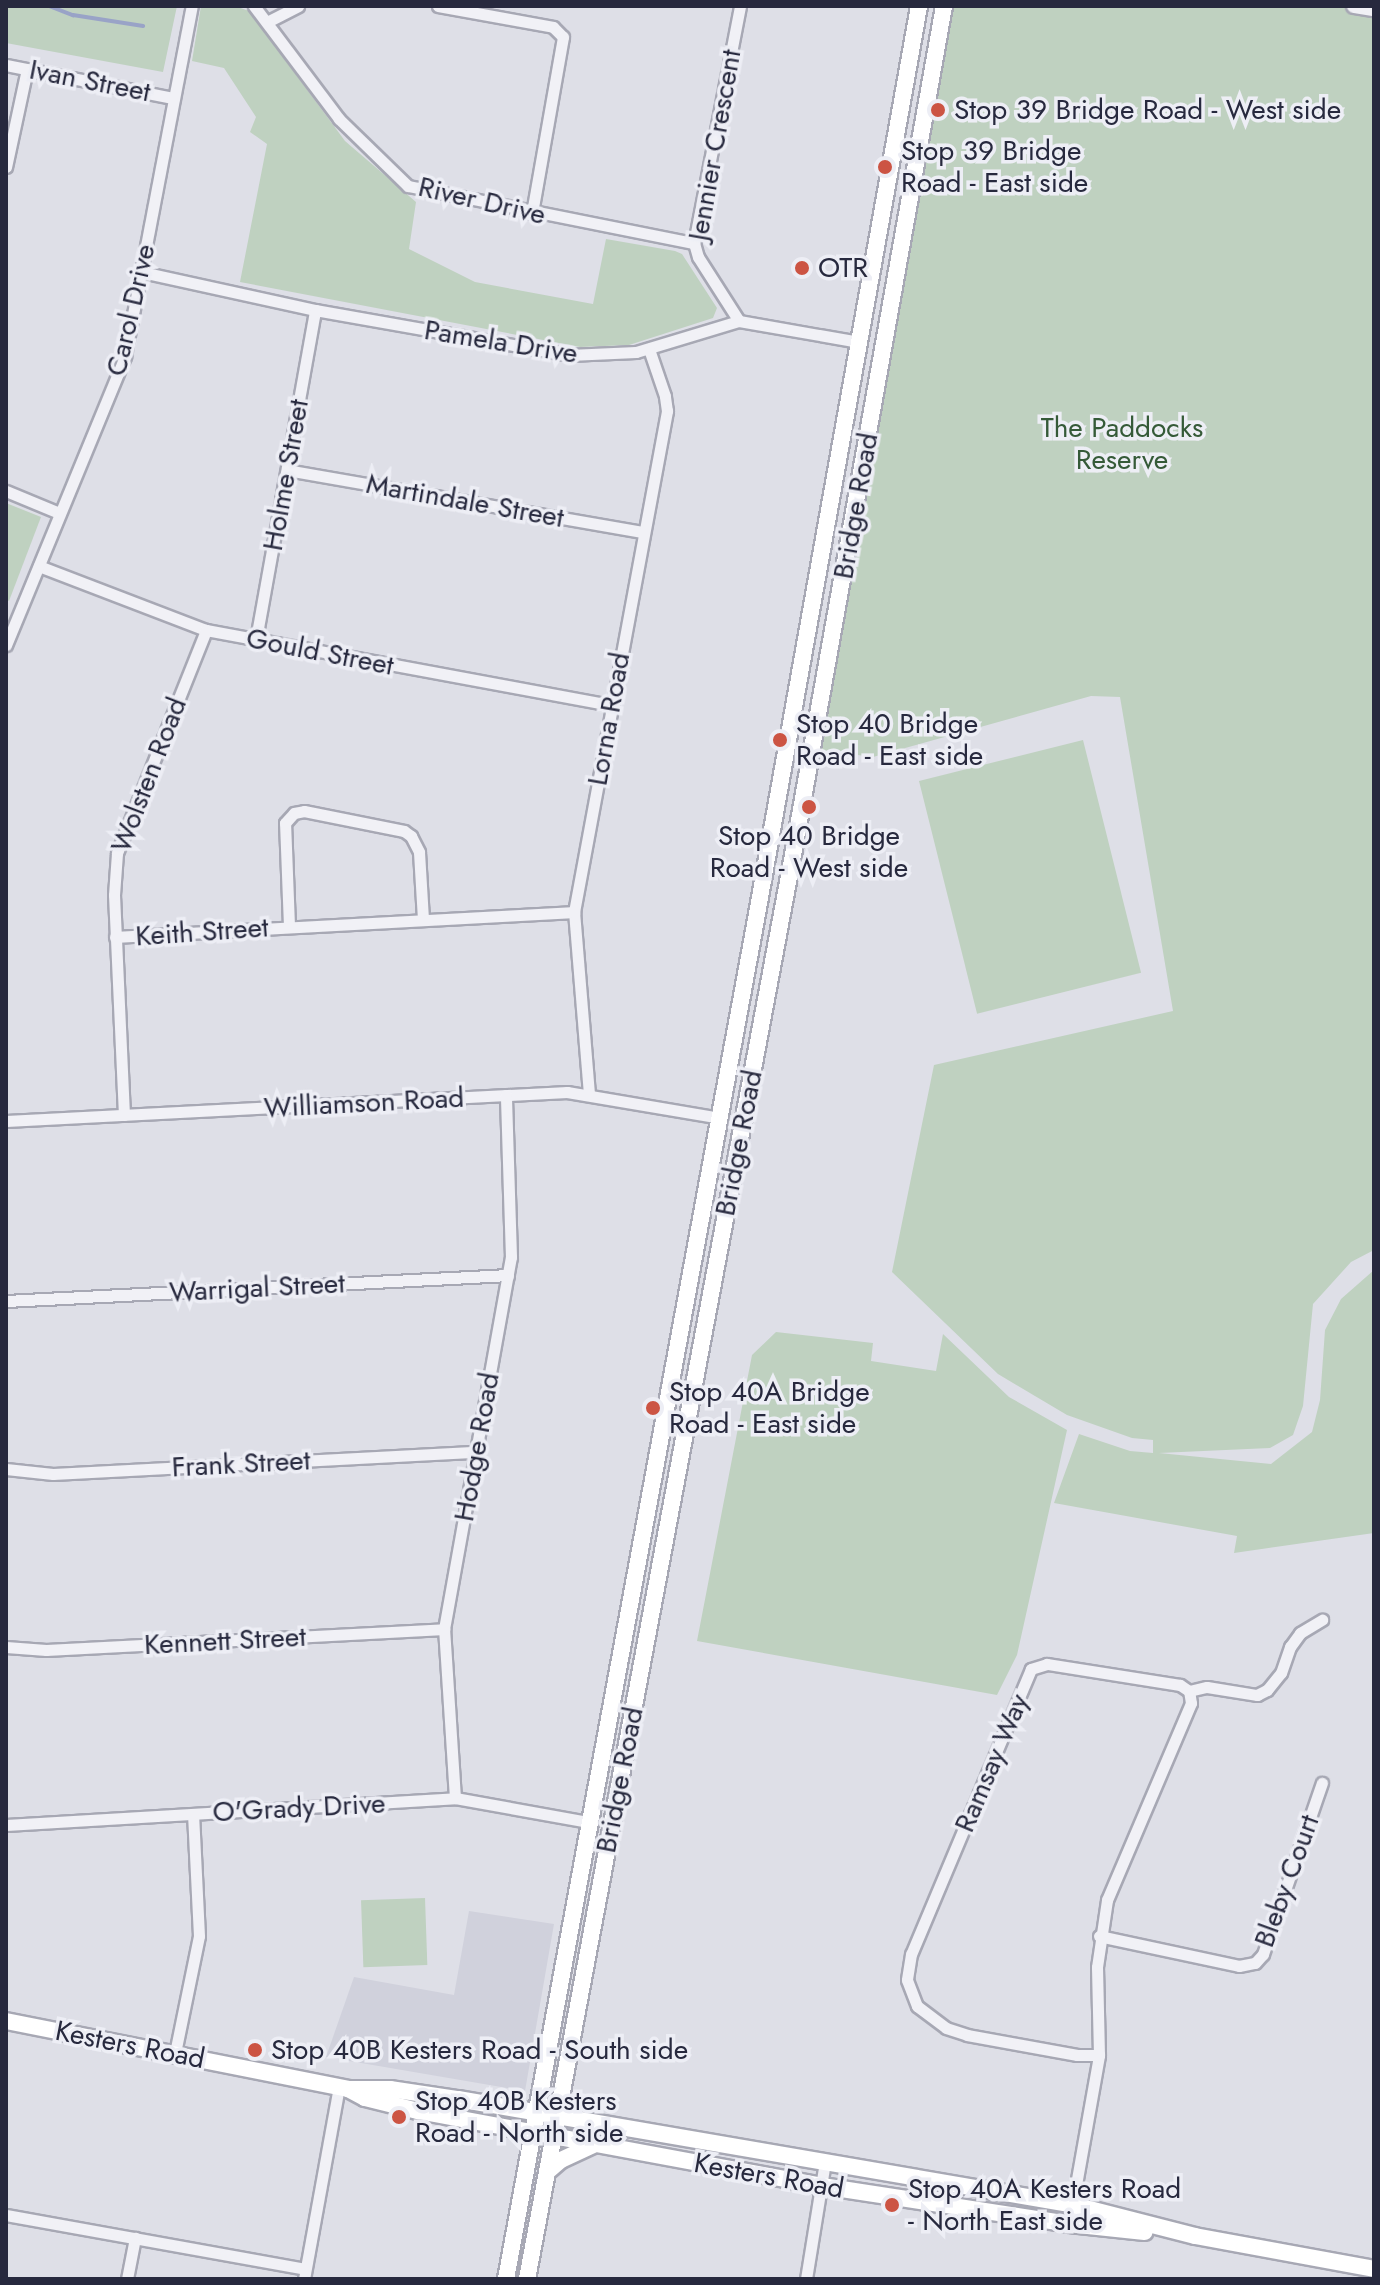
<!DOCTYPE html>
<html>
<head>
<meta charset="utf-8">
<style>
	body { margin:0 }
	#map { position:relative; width:1380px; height:2285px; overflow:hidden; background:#dedfe7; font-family:Jost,sans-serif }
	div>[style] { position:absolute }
	.built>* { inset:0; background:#d0d1dc }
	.green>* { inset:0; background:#bfd1c0; transform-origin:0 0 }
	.stream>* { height:4px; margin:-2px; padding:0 2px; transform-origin:2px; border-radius:2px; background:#99a3c7 }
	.roads { filter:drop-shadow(2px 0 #a7a8b4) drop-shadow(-2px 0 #a7a8b4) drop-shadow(0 2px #a7a8b4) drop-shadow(0 -2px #a7a8b4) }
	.minor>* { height:11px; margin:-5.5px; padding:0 5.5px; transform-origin:5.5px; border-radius:5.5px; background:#f1f1f6 }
	.tertiary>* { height:14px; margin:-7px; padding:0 7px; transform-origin:7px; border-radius:7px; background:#f1f1f6 }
	.secondary>* { height:16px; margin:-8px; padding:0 8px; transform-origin:8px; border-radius:8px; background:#fff }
	.dots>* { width:22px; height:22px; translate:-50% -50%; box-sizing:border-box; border:4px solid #edeef5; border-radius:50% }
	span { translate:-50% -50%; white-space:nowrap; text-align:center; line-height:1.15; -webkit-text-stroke:7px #edeef5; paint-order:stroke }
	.street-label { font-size:28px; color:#27293e }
	.poi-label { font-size:28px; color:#27293e }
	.left { translate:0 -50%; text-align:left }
	.park-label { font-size:28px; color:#355a38 }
	.frame { position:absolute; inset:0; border:8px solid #27293e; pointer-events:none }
</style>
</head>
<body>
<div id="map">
	<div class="built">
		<div style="clip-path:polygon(469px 1911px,554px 1924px,525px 2091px,326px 2057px,354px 1977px,454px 1995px)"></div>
	</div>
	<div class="green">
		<div style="clip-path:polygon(6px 6px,177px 6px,163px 72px,6px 43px)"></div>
		<div style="clip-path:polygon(201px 6px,235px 6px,249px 11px,345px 141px,416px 202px,409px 249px,475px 282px,593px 304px,606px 239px,675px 251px,682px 254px,717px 308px,713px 318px,629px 345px,580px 347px,240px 282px,267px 144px,250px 132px,256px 117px,224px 68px,192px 61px)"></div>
		<div style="clip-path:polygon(943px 6px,1349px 6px,1374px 11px,1374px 1250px,1351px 1262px,1313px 1304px,1303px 1406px,1293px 1435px,1270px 1448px,1159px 1453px,1271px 1464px,1312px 1432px,1320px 1400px,1325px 1330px,1341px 1299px,1374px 1270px,1374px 1533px,1234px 1553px,1237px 1536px,1054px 1503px,1079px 1434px,1130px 1451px,1153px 1453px,1153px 1440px,1132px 1438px,1067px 1415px,998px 1374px,892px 1272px,934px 1065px,1173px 1011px,1120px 697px,1091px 696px,873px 757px,812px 749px)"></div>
		<div style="clip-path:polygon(6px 503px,41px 517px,9px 601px,6px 599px)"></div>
		<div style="left:1083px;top:740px;width:240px;height:169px;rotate:76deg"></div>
		<div style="clip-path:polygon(776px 1332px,873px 1343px,871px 1361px,936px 1371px,943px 1334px,1009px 1397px,1067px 1430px,1017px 1655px,997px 1695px,697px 1641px,752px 1355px)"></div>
		<div style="left:425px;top:1898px;width:67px;height:64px;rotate:88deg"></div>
	</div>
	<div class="stream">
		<div style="left:49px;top:6px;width:26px;rotate:21deg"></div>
		<div style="left:73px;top:15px;width:71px;rotate:8.9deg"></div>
	</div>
	<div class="roads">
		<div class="minor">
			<div style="left:254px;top:6px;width:141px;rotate:53deg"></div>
			<div style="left:339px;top:119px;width:96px;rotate:44.2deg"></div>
			<div style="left:408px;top:186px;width:292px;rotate:11.3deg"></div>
			<div style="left:438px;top:6px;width:117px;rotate:10.3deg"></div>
			<div style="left:553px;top:27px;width:14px;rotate:45deg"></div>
			<div style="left:563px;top:37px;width:179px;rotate:100deg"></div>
			<div style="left:267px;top:22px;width:35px;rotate:-27deg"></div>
			<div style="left:6px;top:65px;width:170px;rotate:11.2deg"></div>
			<div style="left:6px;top:167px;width:100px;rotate:-77.9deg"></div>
			<div style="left:142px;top:272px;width:177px;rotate:12.4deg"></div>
			<div style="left:315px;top:310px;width:258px;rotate:10deg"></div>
			<div style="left:569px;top:355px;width:67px;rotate:-2.6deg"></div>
			<div style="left:636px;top:352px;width:108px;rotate:-16.8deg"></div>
			<div style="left:739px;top:321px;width:122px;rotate:9.9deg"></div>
			<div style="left:739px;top:321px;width:76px;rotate:-122.6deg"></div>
			<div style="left:698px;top:257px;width:15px;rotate:-106deg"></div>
			<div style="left:694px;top:243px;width:241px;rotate:-79deg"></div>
			<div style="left:287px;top:470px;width:361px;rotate:9.9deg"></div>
			<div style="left:6px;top:491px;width:57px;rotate:22.5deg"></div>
			<div style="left:39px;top:566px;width:179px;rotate:21deg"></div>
			<div style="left:206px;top:630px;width:412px;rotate:10.5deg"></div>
			<div style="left:256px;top:639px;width:334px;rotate:-79.8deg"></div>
			<div style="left:6px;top:645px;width:313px;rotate:-67.6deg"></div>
			<div style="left:125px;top:356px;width:356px;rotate:-79.2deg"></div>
			<div style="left:289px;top:926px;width:103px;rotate:-92.2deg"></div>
			<div style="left:285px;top:823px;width:13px;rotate:-48deg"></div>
			<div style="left:294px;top:813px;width:10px;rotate:-11deg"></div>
			<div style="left:304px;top:811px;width:102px;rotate:11.3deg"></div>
			<div style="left:404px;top:831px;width:9px;rotate:36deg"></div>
			<div style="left:411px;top:836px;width:18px;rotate:63deg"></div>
			<div style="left:419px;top:852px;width:68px;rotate:86.6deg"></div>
			<div style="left:115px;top:937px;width:460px;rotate:-3.1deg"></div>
			<div style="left:589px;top:1094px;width:183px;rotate:-94.7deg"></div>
			<div style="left:574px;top:912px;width:510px;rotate:-79.48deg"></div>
			<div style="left:667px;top:411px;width:15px;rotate:-98deg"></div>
			<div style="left:665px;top:396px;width:50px;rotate:-108.8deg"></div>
			<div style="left:124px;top:1115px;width:220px;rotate:-92.6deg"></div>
			<div style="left:114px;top:895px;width:42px;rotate:-85.9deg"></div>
			<div style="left:117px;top:853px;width:240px;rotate:-68.2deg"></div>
			<div style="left:6px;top:1121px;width:562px;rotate:-2.96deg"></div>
			<div style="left:567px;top:1092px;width:155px;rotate:9.6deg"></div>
			<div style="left:6px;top:1301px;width:503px;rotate:-2.96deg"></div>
			<div style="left:6px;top:1469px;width:47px;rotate:6.1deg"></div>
			<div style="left:53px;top:1474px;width:424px;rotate:-3deg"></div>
			<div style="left:6px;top:1647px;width:40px;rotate:4.3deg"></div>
			<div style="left:46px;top:1650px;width:399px;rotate:-3deg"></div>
			<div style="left:1189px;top:1691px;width:18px;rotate:-13deg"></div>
			<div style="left:1207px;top:1687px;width:51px;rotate:9.1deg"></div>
			<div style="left:1257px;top:1695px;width:11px;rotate:-27deg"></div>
			<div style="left:1267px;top:1690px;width:22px;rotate:-51deg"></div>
			<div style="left:1281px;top:1673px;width:28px;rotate:-71deg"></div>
			<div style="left:1290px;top:1647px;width:17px;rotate:-54deg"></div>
			<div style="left:1300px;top:1633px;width:26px;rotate:-31deg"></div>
			<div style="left:455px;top:1798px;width:169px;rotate:-93.7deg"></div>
			<div style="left:444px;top:1629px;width:378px;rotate:-79.8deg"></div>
			<div style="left:511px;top:1257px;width:162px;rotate:-91.8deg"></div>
			<div style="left:6px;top:1825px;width:450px;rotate:-3.4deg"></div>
			<div style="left:455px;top:1798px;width:136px;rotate:10.2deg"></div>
			<div style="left:1099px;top:1936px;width:143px;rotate:12.1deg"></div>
			<div style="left:1239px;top:1966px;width:16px;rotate:-11deg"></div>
			<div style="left:1255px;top:1963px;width:12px;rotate:-48deg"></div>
			<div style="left:1263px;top:1954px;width:181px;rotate:-71deg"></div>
			<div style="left:175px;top:2053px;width:119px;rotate:-78.4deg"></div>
			<div style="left:199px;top:1936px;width:122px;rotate:-92.8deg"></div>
			<div style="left:6px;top:2215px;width:304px;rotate:10.2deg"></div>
			<div style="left:1069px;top:2224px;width:172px;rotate:-79.9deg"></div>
			<div style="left:1099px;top:2055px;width:88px;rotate:-91.3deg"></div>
			<div style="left:1097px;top:1967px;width:68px;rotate:-81.5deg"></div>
			<div style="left:1107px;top:1900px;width:214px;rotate:-66.9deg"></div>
			<div style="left:1191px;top:1703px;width:12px;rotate:-99deg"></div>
			<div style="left:1189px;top:1691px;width:11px;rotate:-146deg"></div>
			<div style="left:1180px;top:1685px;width:135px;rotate:-171deg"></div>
			<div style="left:1047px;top:1664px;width:17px;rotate:163deg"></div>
			<div style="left:1031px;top:1669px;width:309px;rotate:112.8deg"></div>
			<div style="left:911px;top:1954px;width:26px;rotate:99deg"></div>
			<div style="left:907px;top:1980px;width:28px;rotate:69deg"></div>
			<div style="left:917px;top:2006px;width:36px;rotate:37deg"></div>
			<div style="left:946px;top:2028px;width:22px;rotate:18deg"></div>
			<div style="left:967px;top:2035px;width:112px;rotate:10.3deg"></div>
			<div style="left:1077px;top:2055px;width:22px"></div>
			<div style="left:127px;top:2279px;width:42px;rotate:-79deg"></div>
			<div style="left:304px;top:2279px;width:195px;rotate:-79.7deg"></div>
			<div style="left:806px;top:2279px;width:119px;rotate:-80.8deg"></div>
		</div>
		<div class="tertiary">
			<div style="left:1354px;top:6px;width:20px;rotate:9deg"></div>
		</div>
		<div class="secondary">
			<div style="left:6px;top:2021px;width:349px;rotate:11.2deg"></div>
			<div style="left:348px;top:2089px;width:42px"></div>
			<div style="left:390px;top:2089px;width:69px;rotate:8.4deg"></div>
			<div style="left:458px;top:2099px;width:625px;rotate:9.76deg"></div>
			<div style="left:1074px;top:2205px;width:125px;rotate:14.4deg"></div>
			<div style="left:1195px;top:2236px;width:182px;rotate:10.4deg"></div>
			<div style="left:348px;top:2089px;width:19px;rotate:28deg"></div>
			<div style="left:365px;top:2098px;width:55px;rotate:13.8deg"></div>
			<div style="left:418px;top:2111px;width:411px;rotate:10.5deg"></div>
			<div style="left:822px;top:2186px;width:250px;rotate:8.7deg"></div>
			<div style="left:1069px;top:2224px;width:76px;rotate:6deg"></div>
			<div style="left:547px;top:2172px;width:18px;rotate:-41deg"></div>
			<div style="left:561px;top:2160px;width:35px;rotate:-25deg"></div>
			<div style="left:506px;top:2279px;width:1388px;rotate:-79.58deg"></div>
			<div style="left:757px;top:914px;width:922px;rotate:-79.88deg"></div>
			<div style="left:527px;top:2279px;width:1437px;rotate:-79.42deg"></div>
			<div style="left:791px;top:866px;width:874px;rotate:-79.91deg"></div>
		</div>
	</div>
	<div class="dots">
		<div style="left:938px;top:110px;background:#cc5443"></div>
		<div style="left:885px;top:167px;background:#cc5443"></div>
		<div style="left:802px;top:268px;background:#cc5443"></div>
		<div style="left:780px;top:740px;background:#cc5443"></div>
		<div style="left:809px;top:807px;background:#cc5443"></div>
		<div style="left:653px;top:1408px;background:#cc5443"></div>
		<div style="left:255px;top:2050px;background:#cc5443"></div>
		<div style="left:399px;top:2117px;background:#cc5443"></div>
		<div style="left:892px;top:2205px;background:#cc5443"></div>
	</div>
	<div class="street-label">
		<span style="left:90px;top:81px;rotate:11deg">Ivan Street</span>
		<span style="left:715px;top:145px;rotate:-80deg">Jennier Crescent</span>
		<span style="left:482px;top:201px;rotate:13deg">River Drive</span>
		<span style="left:131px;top:310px;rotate:-77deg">Carol Drive</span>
		<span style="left:501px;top:342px;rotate:9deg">Pamela Drive</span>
		<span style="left:286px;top:475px;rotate:-80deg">Holme Street</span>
		<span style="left:465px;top:501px;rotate:10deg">Martindale Street</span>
		<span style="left:856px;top:506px;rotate:-80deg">Bridge Road</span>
		<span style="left:320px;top:652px;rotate:11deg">Gould Street</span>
		<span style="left:609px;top:719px;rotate:-80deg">Lorna Road</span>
		<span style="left:149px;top:775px;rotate:-69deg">Wolsten Road</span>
		<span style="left:202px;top:932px;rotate:-4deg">Keith Street</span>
		<span style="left:364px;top:1103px;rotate:-3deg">Williamson Road</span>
		<span style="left:739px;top:1143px;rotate:-79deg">Bridge Road</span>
		<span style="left:257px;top:1288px;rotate:-3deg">Warrigal Street</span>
		<span style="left:477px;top:1447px;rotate:-80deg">Hodge Road</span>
		<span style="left:241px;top:1464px;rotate:-3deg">Frank Street</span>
		<span style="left:225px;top:1641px;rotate:-3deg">Kennett Street</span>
		<span style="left:992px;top:1763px;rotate:-67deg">Ramsay Way</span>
		<span style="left:620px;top:1780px;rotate:-79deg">Bridge Road</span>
		<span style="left:299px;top:1808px;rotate:-3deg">O'Grady Drive</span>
		<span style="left:1287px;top:1881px;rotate:-70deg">Bleby Court</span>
		<span style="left:130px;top:2045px;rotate:11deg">Kesters Road</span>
		<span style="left:769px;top:2176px;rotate:10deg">Kesters Road</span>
	</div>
	<div class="poi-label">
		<span class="left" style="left:954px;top:110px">Stop 39 Bridge Road - West side</span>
		<span class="left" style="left:901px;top:167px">Stop 39 Bridge<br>Road - East side</span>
		<span class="left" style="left:818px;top:268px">OTR</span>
		<span class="left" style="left:796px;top:740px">Stop 40 Bridge<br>Road - East side</span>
		<span style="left:809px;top:852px">Stop 40 Bridge<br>Road - West side</span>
		<span class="left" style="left:669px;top:1408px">Stop 40A Bridge<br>Road - East side</span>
		<span class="left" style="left:271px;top:2050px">Stop 40B Kesters Road - South side</span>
		<span class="left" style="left:415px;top:2117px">Stop 40B Kesters<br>Road - North side</span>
		<span class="left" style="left:908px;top:2205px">Stop 40A Kesters Road<br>- North East side</span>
	</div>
	<div class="park-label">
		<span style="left:1122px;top:444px">The Paddocks<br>Reserve</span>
	</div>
	<div class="frame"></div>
</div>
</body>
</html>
